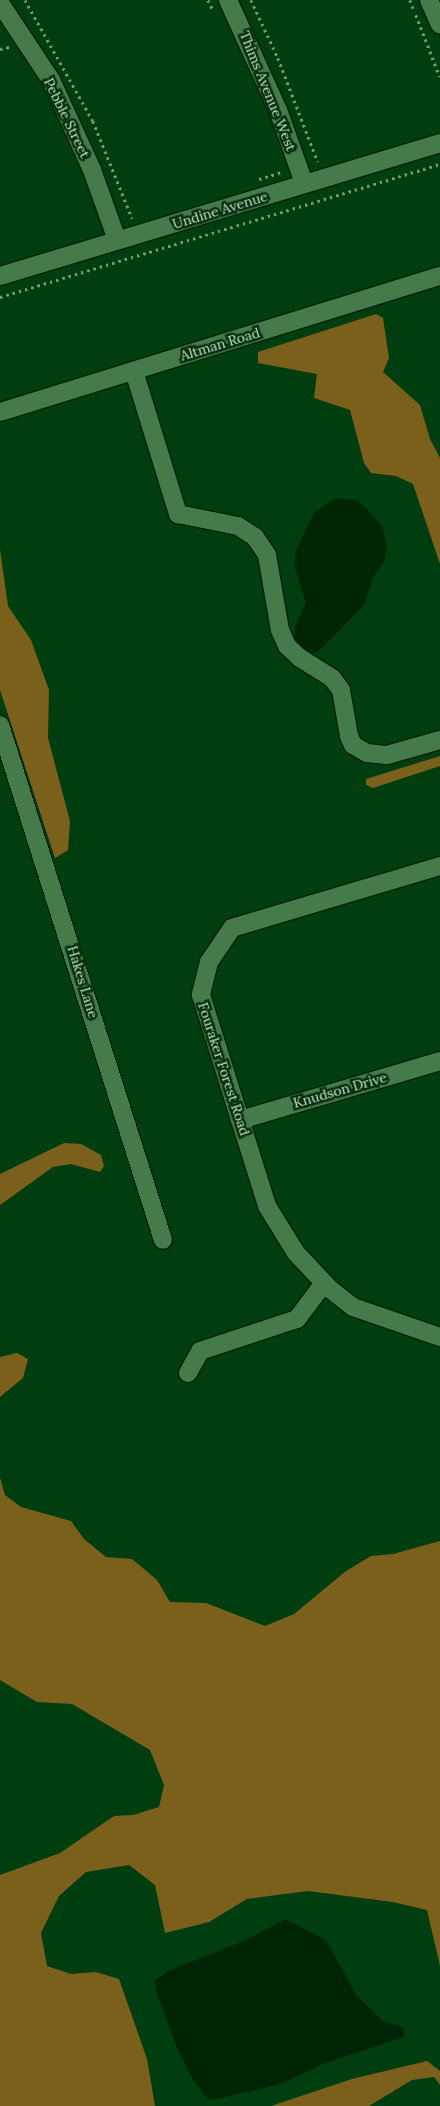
<!DOCTYPE html>
<html>
<head>
<meta charset="utf-8">
<style>
	body { margin:0 }
	#map { position:relative; width:440px; height:2106px; overflow:hidden; background:#003e0f; font-family:Lora,serif }
	div>[style] { position:absolute }
	.forest>* { inset:0; background:#7b601c }
	.water>* { inset:0; background:#002505 }
	.path>* { height:2.5px; margin-top:-1.25px; transform-origin:0; background:repeating-linear-gradient(90deg,#6e9a76 0 2.5px,transparent 0 6.5px) }
	.roads { filter:drop-shadow(1px 0 #042008) drop-shadow(-1px 0 #042008) drop-shadow(0 1px #042008) drop-shadow(0 -1px #042008) }
	.minor>* { height:18px; margin:-9px; padding:0 9px; transform-origin:9px; border-radius:9px; background:#457b4a }
	span { translate:-50% -50%; white-space:nowrap; text-align:center; line-height:1.15; -webkit-text-stroke:5px #06310e; paint-order:stroke }
	.street-label { font-size:14px; color:#cbe7cc }
</style>
</head>
<body>
<div id="map">
	<div class="forest">
		<div style="clip-path:polygon(376px 314px,383px 318px,389px 358px,383px 372px,420px 405px,430px 439px,440px 458px,440px 564px,413px 484px,396px 476px,371px 473px,364px 463px,350px 410px,314px 398px,317px 374px,258px 363px,258px 352px)"></div>
		<div style="clip-path:polygon(0 549px,8px 606px,31px 640px,49px 690px,48px 738px,70px 821px,68px 850px,55px 858px,0 690px)"></div>
		<div style="clip-path:polygon(440px 756px,440px 766px,373px 788px,366px 785px,366px 779px)"></div>
		<div style="clip-path:polygon(64px 1143px,81px 1144px,101px 1155px,104px 1166px,100px 1172px,71px 1164px,53px 1167px,0 1205px,0 1174px)"></div>
		<div style="clip-path:polygon(17px 1353px,28px 1359px,23px 1378px,0 1397px,0 1357px)"></div>
		<div style="clip-path:polygon(0 1478px,5px 1495px,21px 1507px,71px 1521px,84px 1539px,106px 1557px,132px 1559px,157px 1580px,170px 1602px,206px 1603px,265px 1626px,294px 1614px,346px 1571px,371px 1556px,393px 1554px,440px 1541px,440px 1966px,427px 1910px,393px 1902px,308px 1891px,247px 1899px,209px 1922px,165px 1933px,155px 1885px,129px 1865px,86px 1872px,59px 1896px,41px 1933px,47px 1966px,71px 1974px,96px 1972px,119px 1979px,147px 2059px,155px 2106px,0 2106px,0 1875px,60px 1853px,114px 1816px,133px 1815px,159px 1807px,164px 1785px,150px 1750px,72px 1704px,37px 1702px,0 1680px)"></div>
		<div style="clip-path:polygon(427px 2061px,440px 2071px,440px 2085px,434px 2077px,412px 2080px,369px 2106px,271px 2106px,352px 2079px)"></div>
	</div>
	<div class="water">
		<div style="clip-path:polygon(335px 498px,356px 500px,364px 506px,382px 526px,387px 545px,384px 561px,373px 578px,364px 605px,319px 651px,308px 654px,295px 641px,295px 626px,306px 603px,294px 565px,296px 551px,314px 513px)"></div>
		<div style="clip-path:polygon(285px 1919px,326px 1940px,357px 1996px,384px 2022px,403px 2027px,404px 2037px,323px 2064px,280px 2084px,213px 2100px,207px 2099px,192px 2078px,177px 2048px,156px 1991px,155px 1981px,168px 1971px,246px 1940px)"></div>
	</div>
	<div class="path">
		<div style="left:25px;top:0;width:139px;rotate:60.7deg"></div>
		<div style="left:93px;top:121px;width:105px;rotate:68.1deg"></div>
		<div style="left:208px;top:0;width:11px;rotate:63deg"></div>
		<div style="left:251px;top:0;width:64px;rotate:65deg"></div>
		<div style="left:278px;top:58px;width:111px;rotate:69deg"></div>
		<div style="left:410px;top:0;width:9px;rotate:69deg"></div>
		<div style="left:416px;top:15px;width:66px;rotate:68.8deg"></div>
		<div style="left:0;top:49px;width:10px;rotate:-11deg"></div>
		<div style="left:259px;top:179px;width:24px;rotate:-17deg"></div>
		<div style="left:0;top:297px;width:460px;rotate:-16.8deg"></div>
	</div>
	<div class="roads">
		<div class="minor">
			<div style="left:228px;top:0;width:121px;rotate:65.6deg"></div>
			<div style="left:278px;top:110px;width:77px;rotate:70.4deg"></div>
			<div style="left:429px;top:0;width:27px;rotate:66deg"></div>
			<div style="left:0;top:3px;width:92px;rotate:56.5deg"></div>
			<div style="left:51px;top:80px;width:99px;rotate:65.5deg"></div>
			<div style="left:92px;top:170px;width:74px;rotate:70.3deg"></div>
			<div style="left:0;top:276px;width:460px;rotate:-16.8deg"></div>
			<div style="left:134px;top:371px;width:150px;rotate:72.9deg"></div>
			<div style="left:178px;top:514px;width:61px;rotate:11.3deg"></div>
			<div style="left:238px;top:526px;width:20px;rotate:33deg"></div>
			<div style="left:255px;top:537px;width:22px;rotate:56deg"></div>
			<div style="left:267px;top:555px;width:76px;rotate:80.2deg"></div>
			<div style="left:280px;top:630px;width:17px;rotate:66deg"></div>
			<div style="left:287px;top:646px;width:18px;rotate:43deg"></div>
			<div style="left:300px;top:658px;width:38px;rotate:32deg"></div>
			<div style="left:332px;top:678px;width:15px;rotate:53deg"></div>
			<div style="left:341px;top:690px;width:47px;rotate:80.1deg"></div>
			<div style="left:349px;top:736px;width:10px;rotate:66deg"></div>
			<div style="left:353px;top:745px;width:16px;rotate:30deg"></div>
			<div style="left:367px;top:753px;width:20px;rotate:6deg"></div>
			<div style="left:387px;top:755px;width:55px;rotate:-15.8deg"></div>
			<div style="left:0;top:412px;width:461px;rotate:-17.2deg"></div>
			<div style="left:0;top:725px;width:540px;rotate:72.44deg"></div>
			<div style="left:440px;top:866px;width:217px;rotate:163.4deg"></div>
			<div style="left:232px;top:928px;width:41px;rotate:124.1deg"></div>
			<div style="left:209px;top:962px;width:34px;rotate:104deg"></div>
			<div style="left:201px;top:995px;width:221px;rotate:72.6deg"></div>
			<div style="left:267px;top:1206px;width:55px;rotate:58.3deg"></div>
			<div style="left:296px;top:1253px;width:50px;rotate:46.6deg"></div>
			<div style="left:330px;top:1289px;width:29px;rotate:38deg"></div>
			<div style="left:353px;top:1307px;width:92px;rotate:19deg"></div>
			<div style="left:240px;top:1120px;width:209px;rotate:-16.4deg"></div>
			<div style="left:188px;top:1373px;width:25px;rotate:-61deg"></div>
			<div style="left:200px;top:1351px;width:102px;rotate:-18.3deg"></div>
			<div style="left:297px;top:1319px;width:45px;rotate:-53.1deg"></div>
		</div>
	</div>
	<div class="street-label">
		<span style="left:268px;top:91px;rotate:68deg">Thims Avenue West</span>
		<span style="left:67px;top:118px;rotate:64deg">Pebble Street</span>
		<span style="left:220px;top:210px;rotate:-17deg">Undine Avenue</span>
		<span style="left:220px;top:344px;rotate:-17deg">Altman Road</span>
		<span style="left:83px;top:982px;rotate:73deg">Hakes Lane</span>
		<span style="left:224px;top:1069px;rotate:72deg">Fouraker Forest Road</span>
		<span style="left:340px;top:1090px;rotate:-16deg">Knudson Drive</span>
	</div>
</div>
</body>
</html>
